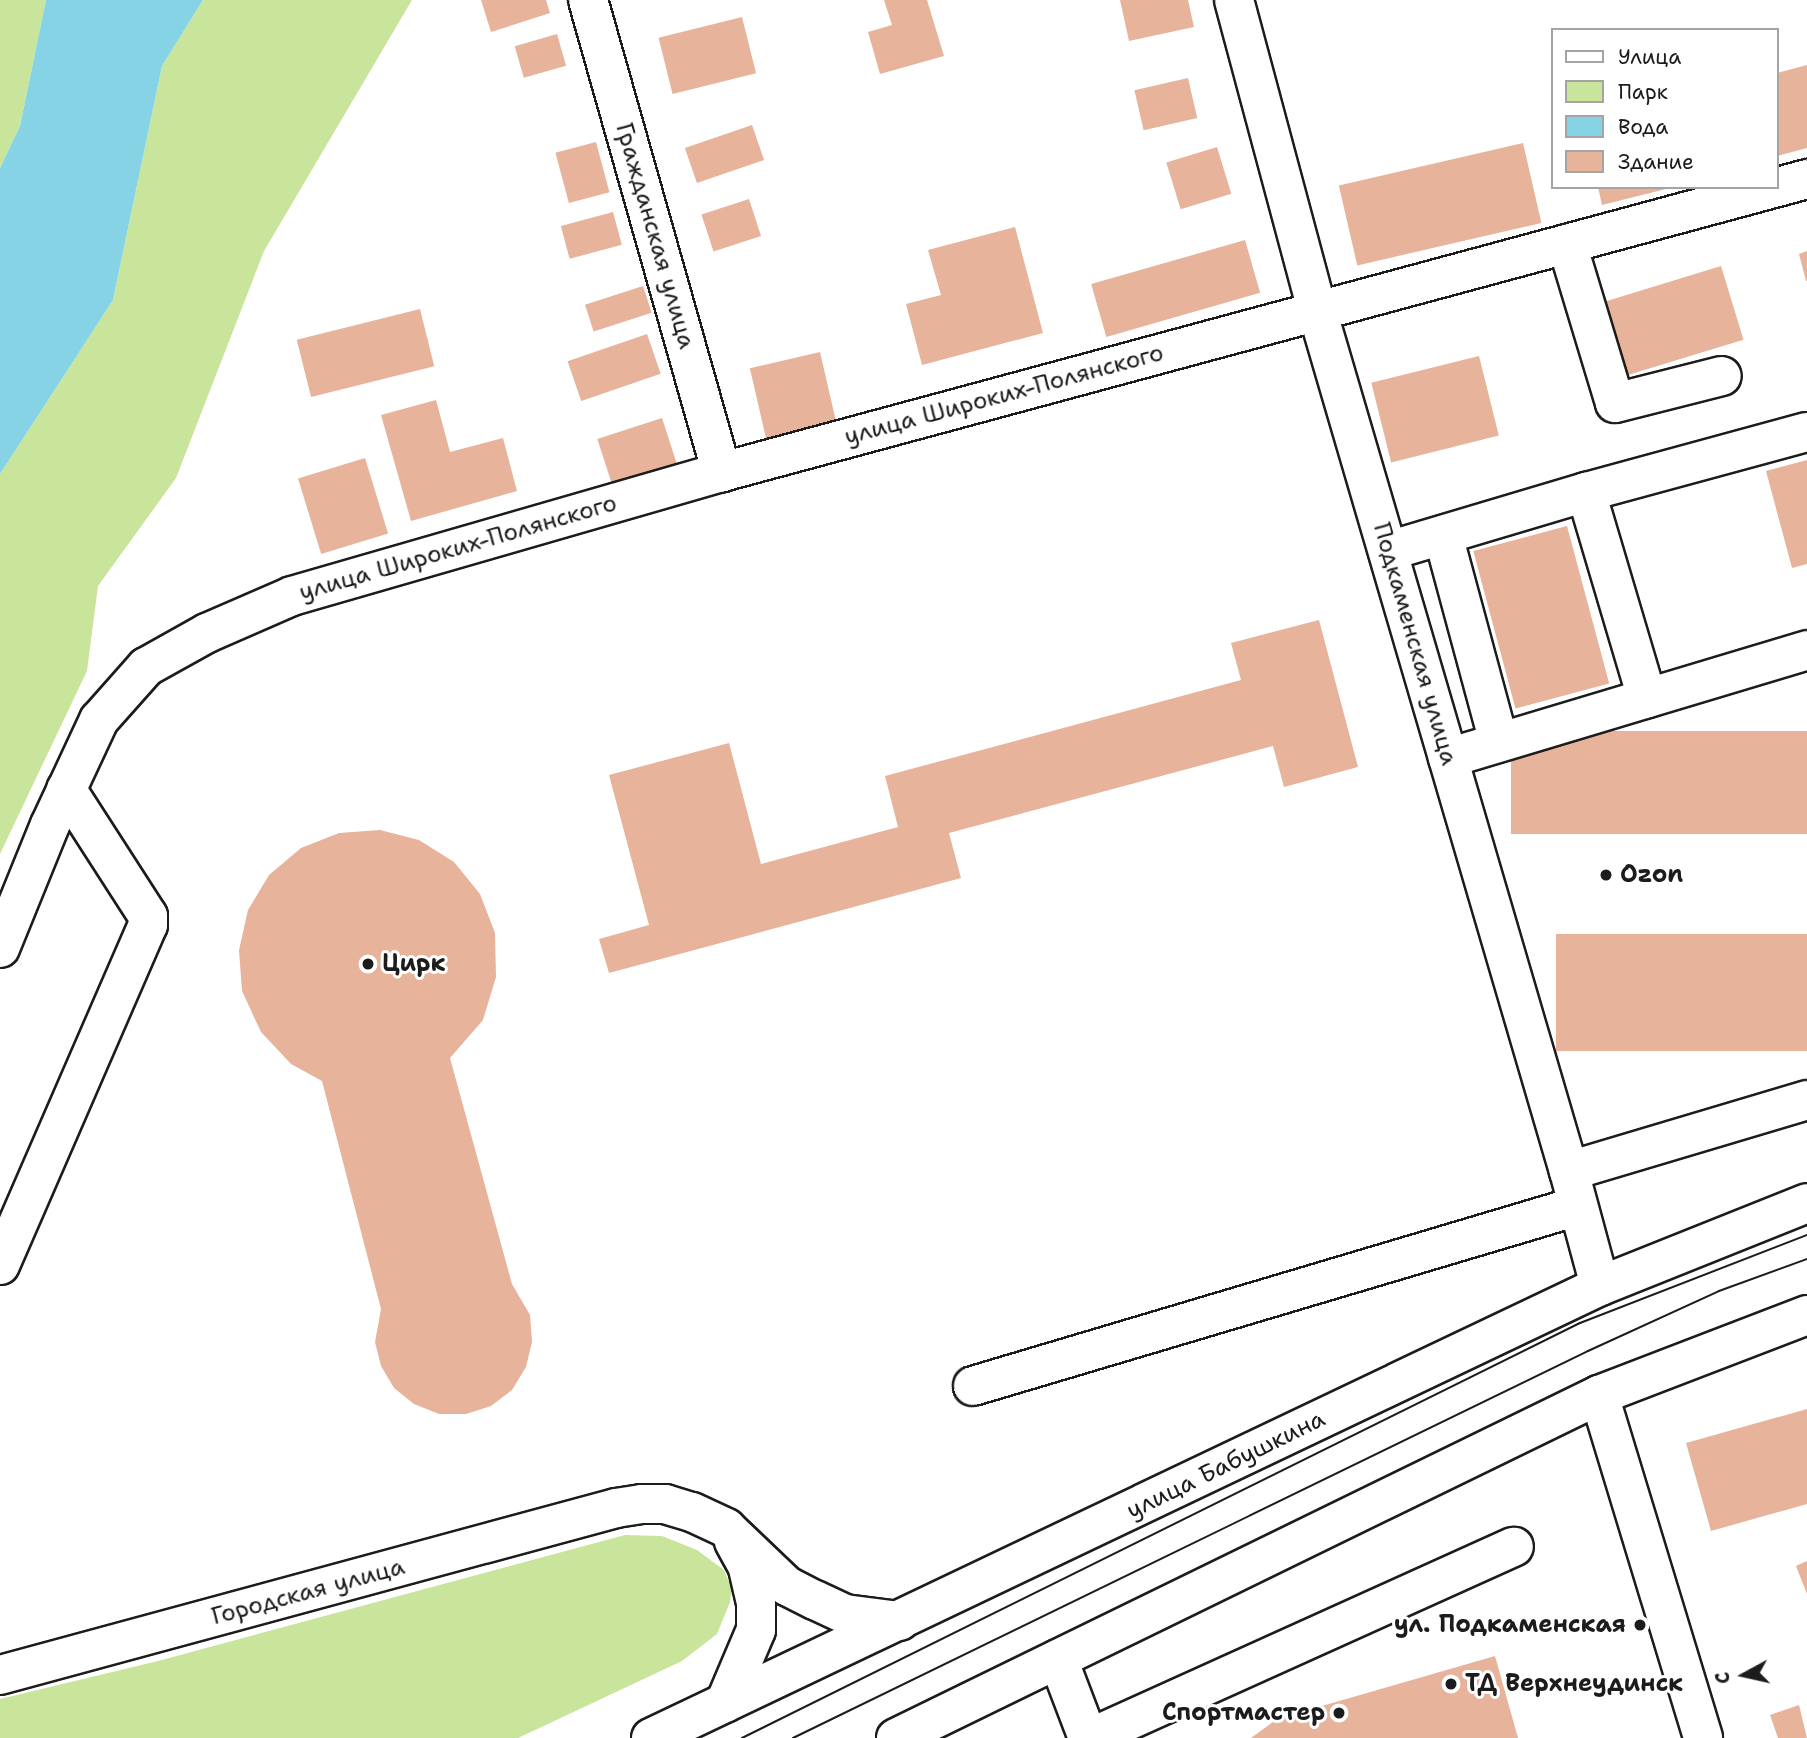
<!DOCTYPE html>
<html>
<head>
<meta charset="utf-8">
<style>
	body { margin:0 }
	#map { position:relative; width:1807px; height:1738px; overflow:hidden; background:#fff; font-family:"Shantell Sans",sans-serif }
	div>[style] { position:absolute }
	.green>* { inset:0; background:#c9e49b }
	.water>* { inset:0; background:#86d3e5 }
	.building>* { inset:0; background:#e7b39a; transform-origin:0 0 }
	.roads { filter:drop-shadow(2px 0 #1c1c1c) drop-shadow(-2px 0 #1c1c1c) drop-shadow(0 2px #1c1c1c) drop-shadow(0 -2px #1c1c1c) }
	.minor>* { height:38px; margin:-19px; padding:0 19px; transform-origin:19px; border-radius:19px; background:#fff }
	.major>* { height:38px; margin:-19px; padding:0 19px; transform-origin:19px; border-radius:19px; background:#fff }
	.tram>* { height:2px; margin:-1px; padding:0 1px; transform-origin:1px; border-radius:1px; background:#1c1c1c }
	.dots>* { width:19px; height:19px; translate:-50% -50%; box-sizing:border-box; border:4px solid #fff; border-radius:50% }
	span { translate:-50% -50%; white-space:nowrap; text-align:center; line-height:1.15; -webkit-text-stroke:6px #fff; paint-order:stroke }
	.street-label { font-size:24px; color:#1c1c1c }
	.poi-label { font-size:24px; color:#1c1c1c; font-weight:700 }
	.left { translate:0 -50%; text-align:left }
	.right { translate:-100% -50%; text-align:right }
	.legend { position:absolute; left:1551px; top:28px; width:228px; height:161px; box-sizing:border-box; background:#fff; border:2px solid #a4a4a4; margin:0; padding:9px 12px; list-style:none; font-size:21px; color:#1c1c1c }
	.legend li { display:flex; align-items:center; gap:14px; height:35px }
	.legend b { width:35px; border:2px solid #a4a4a4 }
	.north { position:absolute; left:1709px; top:1640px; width:70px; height:70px; -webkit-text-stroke:5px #fff; paint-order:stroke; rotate:262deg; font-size:19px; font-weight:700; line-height:28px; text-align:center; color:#1c1c1c }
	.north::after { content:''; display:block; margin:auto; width:24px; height:32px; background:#1c1c1c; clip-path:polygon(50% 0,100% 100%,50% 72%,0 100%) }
</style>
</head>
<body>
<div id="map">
	<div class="green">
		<div style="clip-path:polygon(0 0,46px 0,20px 126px,0 168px)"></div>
		<div style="clip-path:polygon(203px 0,412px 0,264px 251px,176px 478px,98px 586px,87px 671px,0 854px,0 474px,113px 300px,162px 66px)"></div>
		<div style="clip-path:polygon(625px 1535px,662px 1536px,697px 1550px,724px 1570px,732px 1589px,730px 1602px,717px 1634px,682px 1661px,518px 1738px,0 1738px,0 1699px,158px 1661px)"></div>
	</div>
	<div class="water">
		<div style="clip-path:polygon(46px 0,203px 0,162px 66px,113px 300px,0 474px,0 168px,20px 126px)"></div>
	</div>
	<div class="building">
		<div style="clip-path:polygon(481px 0,546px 0,550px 13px,491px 32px)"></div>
		<div style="clip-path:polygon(884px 0,927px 0,944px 56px,880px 74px,868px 32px,892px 25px)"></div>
		<div style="clip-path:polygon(1120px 0,1188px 0,1194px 27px,1129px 41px)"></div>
		<div style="left:742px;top:17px;width:58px;height:86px;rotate:76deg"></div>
		<div style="left:557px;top:34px;width:33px;height:44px;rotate:74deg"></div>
		<div style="clip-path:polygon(1807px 65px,1807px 148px,1777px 156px,1777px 73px)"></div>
		<div style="left:1188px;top:78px;width:41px;height:55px;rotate:77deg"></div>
		<div style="left:752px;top:125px;width:37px;height:71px;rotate:71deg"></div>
		<div style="left:596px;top:142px;width:52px;height:42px;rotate:75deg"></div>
		<div style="left:1523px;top:143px;width:82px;height:189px;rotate:77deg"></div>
		<div style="left:1217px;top:147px;width:49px;height:53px;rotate:73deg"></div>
		<div style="clip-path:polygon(1598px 187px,1670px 187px,1670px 188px,1602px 205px)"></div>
		<div style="left:749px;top:199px;width:39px;height:50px;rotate:72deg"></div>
		<div style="left:613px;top:212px;width:34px;height:54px;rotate:75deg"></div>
		<div style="clip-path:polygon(1015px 227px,1043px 333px,922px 365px,906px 304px,941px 295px,928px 250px)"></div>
		<div style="left:1245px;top:240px;width:55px;height:160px;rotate:74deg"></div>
		<div style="clip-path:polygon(1807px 251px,1807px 281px,1806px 281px,1799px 254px)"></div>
		<div style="left:1721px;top:266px;width:77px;height:121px;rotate:73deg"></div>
		<div style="left:643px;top:286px;width:28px;height:61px;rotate:72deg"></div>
		<div style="left:420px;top:309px;width:59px;height:127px;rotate:76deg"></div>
		<div style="left:647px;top:334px;width:42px;height:84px;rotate:71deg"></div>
		<div style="left:820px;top:352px;width:78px;height:72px;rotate:77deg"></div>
		<div style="left:1479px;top:356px;width:82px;height:111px;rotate:76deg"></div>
		<div style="clip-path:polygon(436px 400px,450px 452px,503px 438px,517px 491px,411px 521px,381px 415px)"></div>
		<div style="left:662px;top:418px;width:58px;height:68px;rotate:72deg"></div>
		<div style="left:365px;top:458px;width:79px;height:70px;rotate:73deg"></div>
		<div style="clip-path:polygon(1807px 460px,1807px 564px,1792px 568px,1766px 471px)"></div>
		<div style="left:1567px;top:526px;width:163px;height:97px;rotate:75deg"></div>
		<div style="clip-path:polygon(1319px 620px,1358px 767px,1284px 787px,1273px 746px,949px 833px,961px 878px,609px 973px,599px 939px,649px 925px,609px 775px,729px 743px,761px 864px,898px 827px,885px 776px,1241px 680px,1231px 643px)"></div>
		<div style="left:1807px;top:731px;width:103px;height:296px;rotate:90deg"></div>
		<div style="clip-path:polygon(380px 830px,419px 840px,454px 862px,480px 894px,495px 933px,496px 977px,483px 1020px,450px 1058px,512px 1284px,530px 1315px,532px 1342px,526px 1367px,512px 1390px,491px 1406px,466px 1414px,439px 1414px,414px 1404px,394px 1388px,381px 1366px,375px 1342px,381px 1309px,322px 1081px,291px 1064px,261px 1032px,242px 991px,239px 950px,248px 910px,269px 875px,301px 848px,339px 833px)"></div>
		<div style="left:1807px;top:934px;width:117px;height:251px;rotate:90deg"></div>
		<div style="clip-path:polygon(1807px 1409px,1807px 1504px,1711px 1531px,1686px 1443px)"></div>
		<div style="clip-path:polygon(1807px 1561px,1807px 1594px,1796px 1566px)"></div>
		<div style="clip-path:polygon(1495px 1656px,1518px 1738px,1251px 1738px,1277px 1719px)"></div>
		<div style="clip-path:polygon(1799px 1705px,1807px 1738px,1778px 1738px,1770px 1715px)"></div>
	</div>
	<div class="roads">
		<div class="minor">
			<div style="left:588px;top:0;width:491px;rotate:74.2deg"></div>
			<div style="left:1234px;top:0;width:321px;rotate:75deg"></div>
			<div style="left:1317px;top:310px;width:897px;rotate:73.69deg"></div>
			<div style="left:1569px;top:1171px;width:119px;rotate:74.9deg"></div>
			<div style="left:1567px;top:244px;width:166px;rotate:73.2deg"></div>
			<div style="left:1615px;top:403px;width:110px;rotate:-14.2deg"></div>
			<div style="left:1586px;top:492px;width:229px;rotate:-15.2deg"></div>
			<div style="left:1443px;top:535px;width:214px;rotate:74.9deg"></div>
			<div style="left:1388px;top:551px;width:207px;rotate:-16.6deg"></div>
			<div style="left:1586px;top:492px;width:215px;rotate:73.5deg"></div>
			<div style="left:1448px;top:758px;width:375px;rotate:-16.7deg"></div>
			<div style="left:0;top:948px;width:133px;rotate:-67.9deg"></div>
			<div style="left:50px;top:825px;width:116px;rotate:-65deg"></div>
			<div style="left:99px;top:720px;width:71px;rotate:-48.4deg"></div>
			<div style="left:146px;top:667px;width:70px;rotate:-29.1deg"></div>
			<div style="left:207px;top:633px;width:93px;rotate:-23.5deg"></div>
			<div style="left:292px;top:596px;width:448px;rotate:-16.1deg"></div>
			<div style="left:722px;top:472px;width:1124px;rotate:-15.11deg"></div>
			<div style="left:1569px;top:1171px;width:248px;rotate:-16.6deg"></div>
			<div style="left:0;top:1265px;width:371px;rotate:-66.5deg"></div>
			<div style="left:148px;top:925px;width:9px;rotate:-90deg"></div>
			<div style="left:148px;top:916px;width:151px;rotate:-122.8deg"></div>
			<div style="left:973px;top:1386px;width:631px;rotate:-16.57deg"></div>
			<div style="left:1058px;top:1659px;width:85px;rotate:69.2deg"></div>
			<div style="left:0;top:1675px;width:638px;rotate:-15.17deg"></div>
			<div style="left:616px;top:1508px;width:26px;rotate:-9deg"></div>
			<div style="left:642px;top:1504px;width:23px"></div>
			<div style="left:665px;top:1504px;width:28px;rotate:17deg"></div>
			<div style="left:692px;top:1512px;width:38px;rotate:25deg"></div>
			<div style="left:726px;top:1528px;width:84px;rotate:43.6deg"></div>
			<div style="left:787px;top:1586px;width:31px;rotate:27deg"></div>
			<div style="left:815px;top:1600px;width:33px;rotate:25deg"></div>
			<div style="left:845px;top:1614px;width:55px;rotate:7.3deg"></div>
			<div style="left:725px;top:1703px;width:79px;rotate:-67deg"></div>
			<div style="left:756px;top:1630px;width:27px;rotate:-90deg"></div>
			<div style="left:756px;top:1603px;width:37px;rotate:-103deg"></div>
			<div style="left:748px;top:1567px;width:29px;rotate:-119deg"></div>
			<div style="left:1090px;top:1738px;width:465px;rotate:-24.3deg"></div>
		</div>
		<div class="major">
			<div style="left:1599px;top:1395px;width:358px;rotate:73.1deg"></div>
			<div style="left:651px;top:1738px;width:1051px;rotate:-25.47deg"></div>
			<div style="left:1600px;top:1286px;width:223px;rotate:-21.8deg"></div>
			<div style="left:896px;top:1738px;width:782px;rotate:-26.01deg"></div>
			<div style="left:1599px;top:1395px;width:223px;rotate:-21deg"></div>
		</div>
	</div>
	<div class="tram">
		<div style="left:742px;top:1738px;width:935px;rotate:-26.35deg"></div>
		<div style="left:1580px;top:1323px;width:243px;rotate:-21.2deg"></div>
		<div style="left:793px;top:1738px;width:884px;rotate:-25.96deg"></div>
		<div style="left:1588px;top:1351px;width:144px;rotate:-24.6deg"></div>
		<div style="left:1719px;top:1291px;width:94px;rotate:-20deg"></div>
	</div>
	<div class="dots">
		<div style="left:1606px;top:875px;background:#1c1c1c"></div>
		<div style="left:368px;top:964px;background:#1c1c1c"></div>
		<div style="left:1640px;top:1625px;background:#1c1c1c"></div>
		<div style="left:1451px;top:1684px;background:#1c1c1c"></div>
		<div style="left:1339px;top:1713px;background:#1c1c1c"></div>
	</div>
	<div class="street-label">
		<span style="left:655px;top:236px;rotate:74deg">Гражданская улица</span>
		<span style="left:1004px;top:395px;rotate:-15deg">улица Широких-Полянского</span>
		<span style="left:458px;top:548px;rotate:-16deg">улица Широких-Полянского</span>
		<span style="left:1415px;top:644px;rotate:74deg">Подкаменская улица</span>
		<span style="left:1226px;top:1465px;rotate:-26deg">улица Бабушкина</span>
		<span style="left:308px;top:1592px;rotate:-15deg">Городская улица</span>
	</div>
	<div class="poi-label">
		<span class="left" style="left:1620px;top:875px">Ozon</span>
		<span class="left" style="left:382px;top:964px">Цирк</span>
		<span class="right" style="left:1626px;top:1625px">ул. Подкаменская</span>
		<span class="left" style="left:1465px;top:1684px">ТД Верхнеудинск</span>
		<span class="right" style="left:1325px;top:1713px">Спортмастер</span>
	</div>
	<ul class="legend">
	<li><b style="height:9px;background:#fff"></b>Улица</li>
	<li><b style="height:19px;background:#c9e49b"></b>Парк</li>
	<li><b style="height:19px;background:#86d3e5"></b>Вода</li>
	<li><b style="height:19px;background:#e7b39a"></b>Здание</li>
	</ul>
	<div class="north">С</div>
</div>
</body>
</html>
